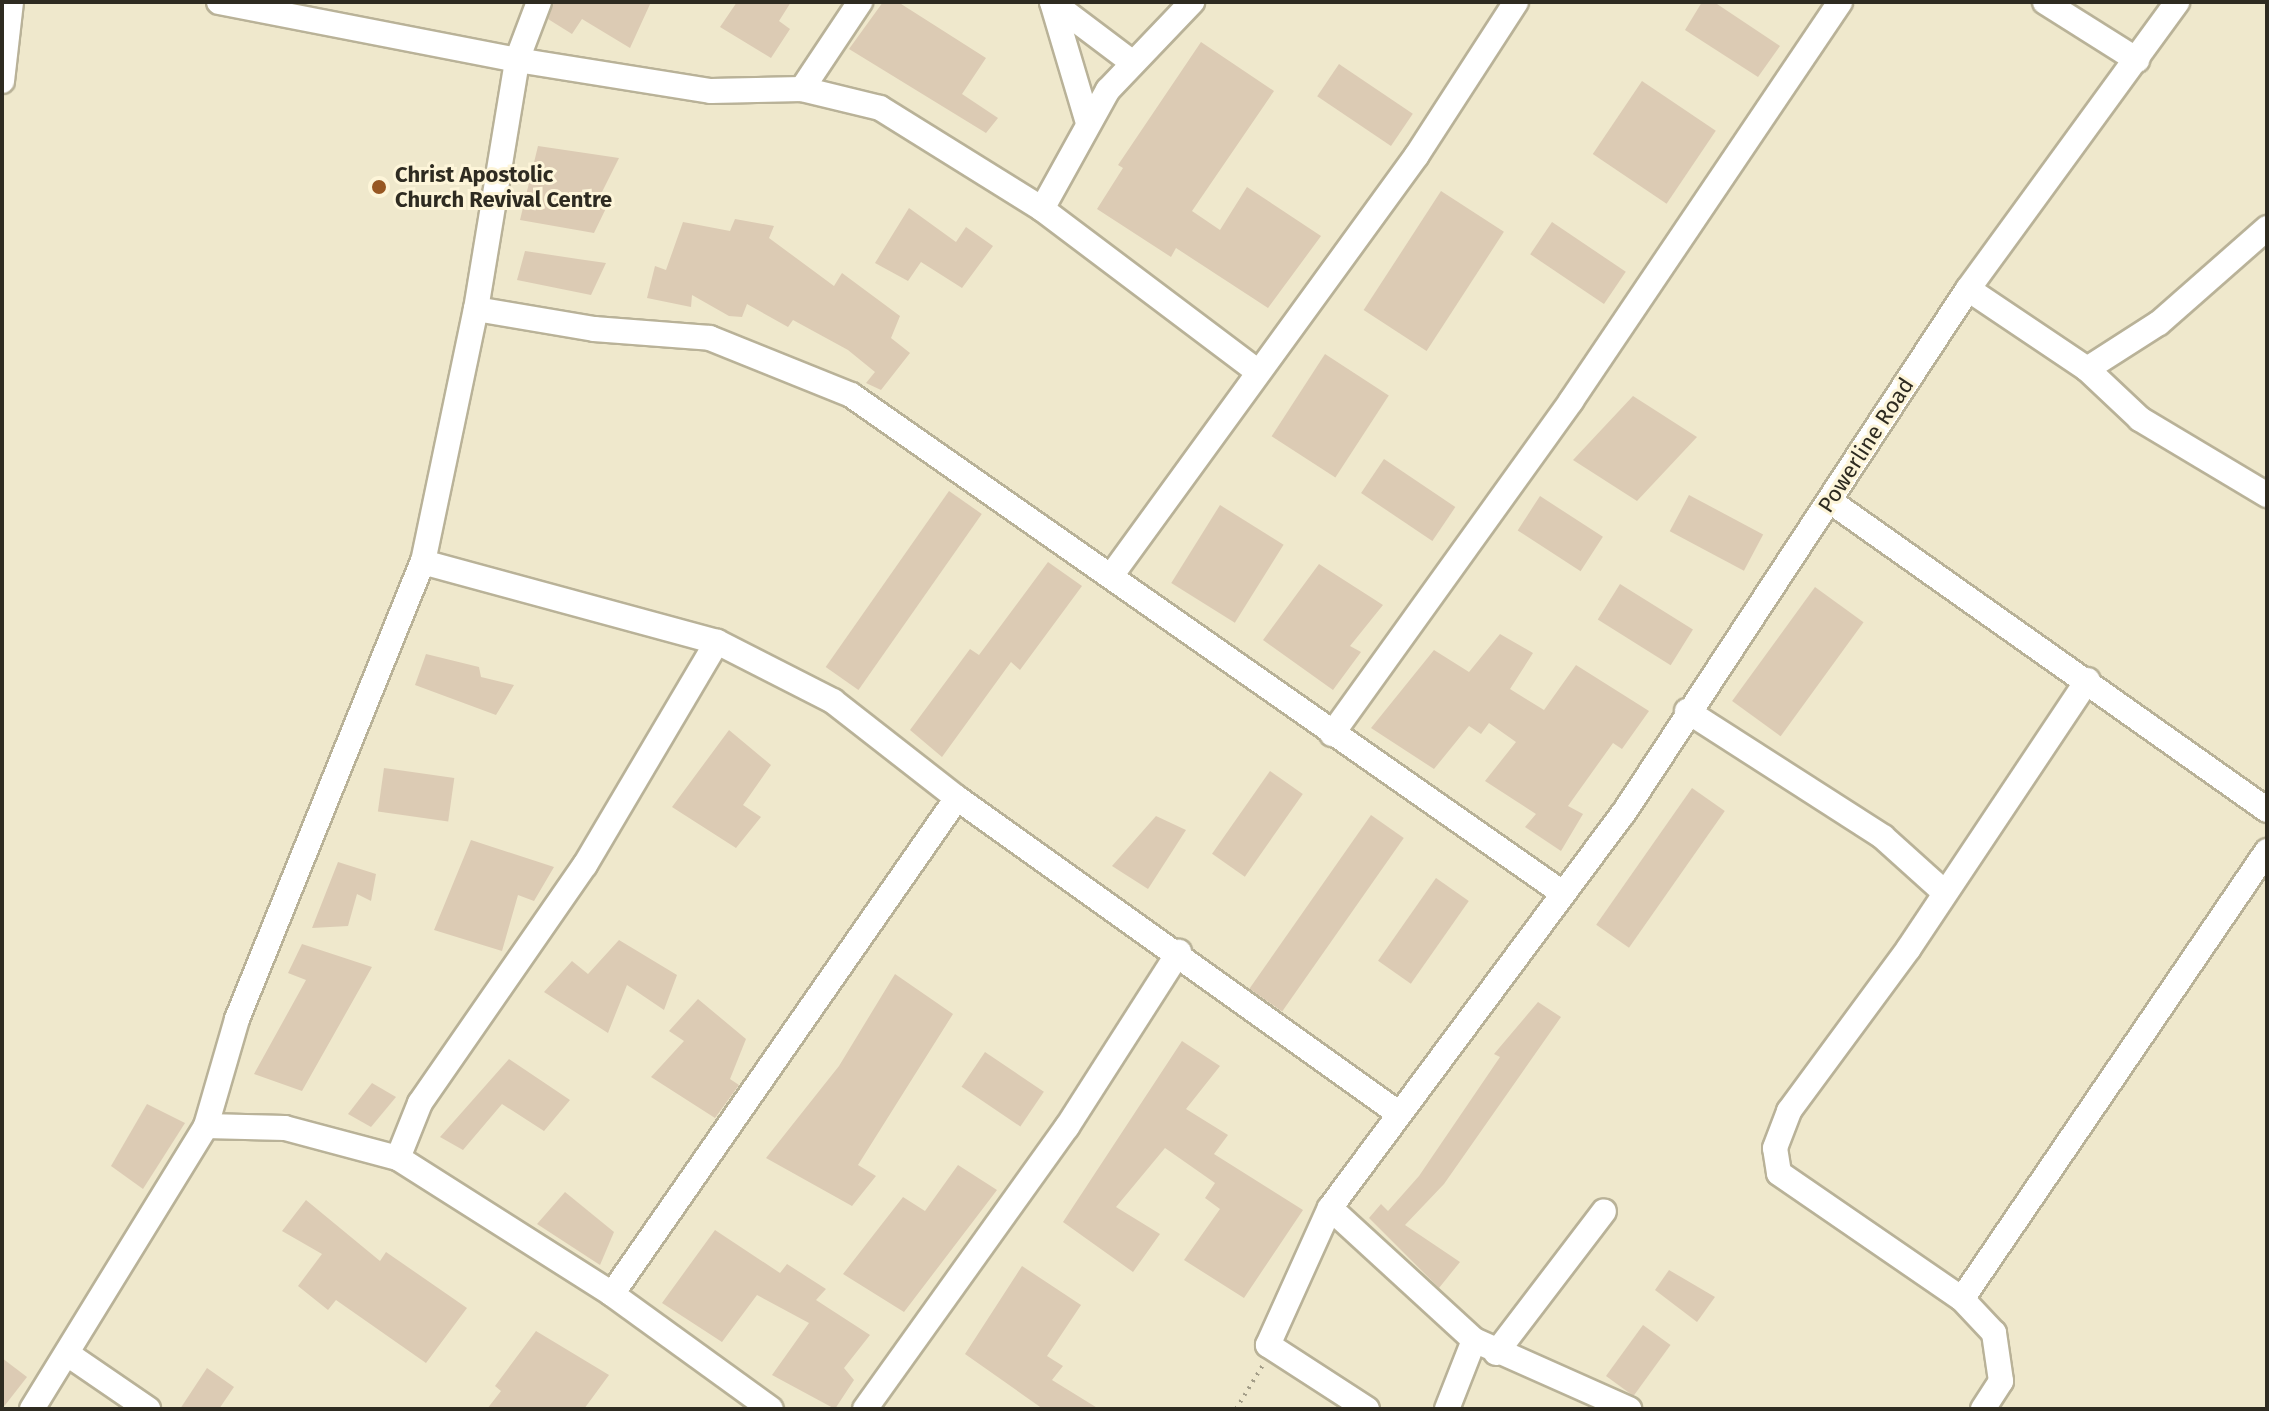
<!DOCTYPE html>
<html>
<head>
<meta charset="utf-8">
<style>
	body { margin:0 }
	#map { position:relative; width:2269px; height:1411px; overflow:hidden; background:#efe8cc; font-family:"Fira Sans",sans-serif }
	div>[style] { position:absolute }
	.building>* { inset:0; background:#dccbb4; transform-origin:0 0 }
	.path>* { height:4px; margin-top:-2px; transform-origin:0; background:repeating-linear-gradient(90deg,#a39d88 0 2px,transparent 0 8px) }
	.roads { filter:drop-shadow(2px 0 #b9b298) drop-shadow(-2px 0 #b9b298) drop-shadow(0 2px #b9b298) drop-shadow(0 -2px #b9b298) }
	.minor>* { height:24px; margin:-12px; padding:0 12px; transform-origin:12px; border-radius:12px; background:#fff }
	.dots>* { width:22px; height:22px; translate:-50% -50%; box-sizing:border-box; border:4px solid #fdf5d9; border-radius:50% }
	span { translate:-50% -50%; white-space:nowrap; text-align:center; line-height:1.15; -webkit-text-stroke:6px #fdf5d9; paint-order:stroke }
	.poi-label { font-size:22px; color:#2e2b21; font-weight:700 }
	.left { translate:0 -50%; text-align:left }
	.street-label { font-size:22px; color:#2e2b21 }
	.frame { position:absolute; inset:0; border:4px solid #2e2b21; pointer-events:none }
</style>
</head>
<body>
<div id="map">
	<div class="building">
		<div style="clip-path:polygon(554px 2px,651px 2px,630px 48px,582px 19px,572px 34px,548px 19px)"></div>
		<div style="clip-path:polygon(737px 2px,791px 2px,779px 21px,790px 29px,771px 58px,720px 27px)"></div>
		<div style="clip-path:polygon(883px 2px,898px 2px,986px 58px,962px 94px,998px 118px,986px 133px,849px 49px)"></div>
		<div style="clip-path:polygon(1702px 2px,1714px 2px,1780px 46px,1758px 77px,1685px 30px)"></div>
		<div style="clip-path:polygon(1201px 42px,1274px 91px,1192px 211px,1220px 230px,1247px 187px,1321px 236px,1268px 308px,1176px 248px,1171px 257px,1097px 209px,1123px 168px,1118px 165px)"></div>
		<div style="left:1339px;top:64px;width:89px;height:39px;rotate:34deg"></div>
		<div style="left:1642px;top:81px;width:89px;height:88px;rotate:34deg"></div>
		<div style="clip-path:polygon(538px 146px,619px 158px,598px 200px,609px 202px,594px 233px,520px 220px)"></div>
		<div style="left:1441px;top:191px;width:75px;height:142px;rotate:33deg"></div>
		<div style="clip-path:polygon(909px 208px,956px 242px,966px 227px,993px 246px,962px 288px,921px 262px,908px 281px,875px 263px)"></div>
		<div style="clip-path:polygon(735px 219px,774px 226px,769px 238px,834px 286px,842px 273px,900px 316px,891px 338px,910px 353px,881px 390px,866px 383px,875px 372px,848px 350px,793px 320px,788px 327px,747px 304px,742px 317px,729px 316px,692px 295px,691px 307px,647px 298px,655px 266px,666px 270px,683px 222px,730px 231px)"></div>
		<div style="left:1552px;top:222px;width:89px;height:39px;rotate:34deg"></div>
		<div style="clip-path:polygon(525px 251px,578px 259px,606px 263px,591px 295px,517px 280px)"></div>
		<div style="left:1325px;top:354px;width:76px;height:98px;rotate:33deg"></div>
		<div style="clip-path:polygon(1633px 396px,1697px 437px,1637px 501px,1573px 460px)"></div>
		<div style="left:1384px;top:459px;width:86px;height:41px;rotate:34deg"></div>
		<div style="left:949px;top:491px;width:40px;height:215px;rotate:35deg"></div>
		<div style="left:1689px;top:495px;width:84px;height:41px;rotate:28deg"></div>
		<div style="left:1540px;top:496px;width:75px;height:41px;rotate:33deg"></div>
		<div style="left:1220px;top:505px;width:75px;height:92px;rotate:32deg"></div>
		<div style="clip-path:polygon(1048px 562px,1082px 586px,1020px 670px,1011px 662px,942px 757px,910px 730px,970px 649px,979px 655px)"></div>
		<div style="clip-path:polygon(1319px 564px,1383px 605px,1350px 646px,1361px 652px,1333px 690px,1263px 640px)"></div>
		<div style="left:1620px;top:584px;width:86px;height:42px;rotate:32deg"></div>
		<div style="left:1815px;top:587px;width:60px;height:141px;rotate:36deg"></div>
		<div style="clip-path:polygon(1500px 634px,1533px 653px,1510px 689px,1544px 710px,1576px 665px,1649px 711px,1622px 749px,1613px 743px,1568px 806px,1583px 814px,1561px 851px,1525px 827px,1536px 814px,1485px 781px,1516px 742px,1489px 723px,1481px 734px,1469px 726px,1434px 769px,1371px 728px,1434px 650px,1469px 672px)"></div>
		<div style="clip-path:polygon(426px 654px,479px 667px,481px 677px,514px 685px,496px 715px,415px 685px)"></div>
		<div style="clip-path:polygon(729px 730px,771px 765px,743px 805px,761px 817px,736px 848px,672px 807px)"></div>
		<div style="left:384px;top:768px;width:71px;height:44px;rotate:8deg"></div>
		<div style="left:1270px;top:771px;width:40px;height:101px;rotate:35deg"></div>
		<div style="left:1692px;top:788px;width:40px;height:167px;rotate:35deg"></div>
		<div style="left:1371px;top:815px;width:40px;height:212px;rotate:35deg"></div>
		<div style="clip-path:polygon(1156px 816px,1186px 830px,1148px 889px,1112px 866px)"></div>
		<div style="clip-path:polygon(471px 840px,554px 867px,534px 901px,518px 895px,502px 951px,434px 930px)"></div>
		<div style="clip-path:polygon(338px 862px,376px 874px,371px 901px,357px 894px,348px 926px,312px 928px)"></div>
		<div style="left:1436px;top:878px;width:40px;height:101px;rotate:35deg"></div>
		<div style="clip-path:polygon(619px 940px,677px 975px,664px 1010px,627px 985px,608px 1033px,544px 992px,572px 961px,588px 974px)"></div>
		<div style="clip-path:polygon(302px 944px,372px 967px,302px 1091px,254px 1074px,306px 980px,288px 973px)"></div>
		<div style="clip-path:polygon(895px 974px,953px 1014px,858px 1165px,876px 1176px,852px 1206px,766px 1158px,839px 1066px)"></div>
		<div style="clip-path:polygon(698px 999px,746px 1039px,730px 1079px,739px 1085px,715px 1118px,651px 1077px,684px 1041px,669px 1031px)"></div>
		<div style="clip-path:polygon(1538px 1002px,1561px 1017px,1444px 1184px,1405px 1225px,1460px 1262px,1439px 1288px,1369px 1218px,1381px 1204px,1388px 1211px,1419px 1176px,1500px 1057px,1494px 1054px)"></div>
		<div style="clip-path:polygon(1182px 1041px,1220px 1066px,1186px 1109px,1228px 1135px,1214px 1154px,1303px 1210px,1244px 1298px,1184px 1260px,1220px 1209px,1205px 1198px,1215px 1183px,1165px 1148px,1116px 1207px,1160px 1234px,1133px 1272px,1063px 1222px)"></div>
		<div style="left:985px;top:1052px;width:71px;height:42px;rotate:34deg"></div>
		<div style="clip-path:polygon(509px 1059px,570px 1100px,544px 1131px,502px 1104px,463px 1150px,440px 1137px)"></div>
		<div style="clip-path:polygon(372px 1083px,396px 1097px,371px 1127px,348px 1114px)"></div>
		<div style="clip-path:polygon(147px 1104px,185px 1123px,143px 1189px,111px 1166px)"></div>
		<div style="clip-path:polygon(958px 1165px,997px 1190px,904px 1312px,843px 1274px,903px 1197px,925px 1211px)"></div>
		<div style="clip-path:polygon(565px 1192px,614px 1232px,600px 1265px,537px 1224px)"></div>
		<div style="clip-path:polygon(306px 1200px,380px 1261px,386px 1252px,467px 1308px,426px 1363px,336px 1300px,328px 1310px,298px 1286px,322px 1254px,282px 1231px)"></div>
		<div style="clip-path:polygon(715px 1230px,780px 1273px,787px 1264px,826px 1289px,816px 1300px,870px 1335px,844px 1368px,854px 1380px,835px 1409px,772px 1375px,809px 1323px,757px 1295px,722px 1342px,662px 1303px)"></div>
		<div style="clip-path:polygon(1022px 1266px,1081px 1305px,1047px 1356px,1063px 1366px,1052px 1380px,1099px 1409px,1043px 1409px,965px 1354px)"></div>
		<div style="clip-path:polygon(1669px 1270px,1715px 1297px,1697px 1322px,1655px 1290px)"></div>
		<div style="left:1643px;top:1325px;width:34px;height:63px;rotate:36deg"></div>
		<div style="clip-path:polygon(536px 1331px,609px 1375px,584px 1409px,487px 1409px,501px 1391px,495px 1386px)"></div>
		<div style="clip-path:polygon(2px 1358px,27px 1377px,2px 1409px)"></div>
		<div style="clip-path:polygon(207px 1368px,234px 1387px,219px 1409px,180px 1409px)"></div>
	</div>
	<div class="path">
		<div style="left:1236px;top:1409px;width:52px;rotate:-58.5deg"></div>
	</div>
	<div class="roads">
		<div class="minor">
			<div style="left:219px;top:2px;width:304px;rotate:11deg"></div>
			<div style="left:517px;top:60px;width:62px;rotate:-69.2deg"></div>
			<div style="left:1052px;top:2px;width:126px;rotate:73.4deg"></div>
			<div style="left:1052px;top:2px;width:101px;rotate:37deg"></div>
			<div style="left:2045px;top:2px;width:109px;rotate:32.2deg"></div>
			<div style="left:2px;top:81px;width:80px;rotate:-83.5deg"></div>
			<div style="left:802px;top:89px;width:105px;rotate:-56.3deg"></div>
			<div style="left:1042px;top:209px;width:136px;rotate:-61deg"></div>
			<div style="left:1108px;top:90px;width:122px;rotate:-46.3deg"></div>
			<div style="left:1968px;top:289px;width:143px;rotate:33.9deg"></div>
			<div style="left:2087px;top:369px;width:73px;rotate:43.3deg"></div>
			<div style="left:2140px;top:419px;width:148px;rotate:30.9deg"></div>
			<div style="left:476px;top:309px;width:252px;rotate:-80.6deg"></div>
			<div style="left:517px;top:60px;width:196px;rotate:9.1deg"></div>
			<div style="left:711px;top:91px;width:91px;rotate:-1.3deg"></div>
			<div style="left:802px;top:89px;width:80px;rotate:13.7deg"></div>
			<div style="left:880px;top:108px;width:191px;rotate:31.9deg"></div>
			<div style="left:1042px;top:209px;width:269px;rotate:37deg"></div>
			<div style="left:2087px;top:369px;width:85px;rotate:-32.6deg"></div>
			<div style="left:2159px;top:323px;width:144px;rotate:-41.3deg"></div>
			<div style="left:1830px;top:501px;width:535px;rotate:35.26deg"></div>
			<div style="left:1111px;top:576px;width:520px;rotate:-53.99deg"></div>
			<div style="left:1417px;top:155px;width:182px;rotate:-57.1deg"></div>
			<div style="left:1687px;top:711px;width:233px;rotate:32.7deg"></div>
			<div style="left:1883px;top:837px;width:81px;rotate:42deg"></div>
			<div style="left:1332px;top:734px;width:410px;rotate:-54.3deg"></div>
			<div style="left:1571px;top:401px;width:481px;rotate:-56deg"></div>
			<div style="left:1398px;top:1113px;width:542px;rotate:-144.46deg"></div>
			<div style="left:957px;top:798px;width:157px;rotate:-142deg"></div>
			<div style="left:833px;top:701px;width:130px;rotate:-153deg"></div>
			<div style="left:717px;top:642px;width:305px;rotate:-164.8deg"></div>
			<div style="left:423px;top:562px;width:258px;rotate:-78.2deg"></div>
			<div style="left:476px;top:309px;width:120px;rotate:9.6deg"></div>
			<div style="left:594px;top:329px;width:116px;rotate:4.4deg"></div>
			<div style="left:710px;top:338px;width:152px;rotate:22deg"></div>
			<div style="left:851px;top:395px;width:867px;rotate:34.99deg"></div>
			<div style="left:206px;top:1126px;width:79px;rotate:1.5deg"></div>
			<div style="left:285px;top:1128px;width:117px;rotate:14.9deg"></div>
			<div style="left:398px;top:1158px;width:254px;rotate:32.4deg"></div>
			<div style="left:612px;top:1294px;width:196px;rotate:35.9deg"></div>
			<div style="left:398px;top:1158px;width:59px;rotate:-68.2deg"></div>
			<div style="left:420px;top:1103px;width:290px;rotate:-55.3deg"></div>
			<div style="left:585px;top:865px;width:259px;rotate:-59.4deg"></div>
			<div style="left:1330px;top:1208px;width:195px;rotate:42.5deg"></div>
			<div style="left:1474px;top:1340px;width:170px;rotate:24deg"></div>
			<div style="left:612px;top:1294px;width:604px;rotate:-55.18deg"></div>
			<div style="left:1962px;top:1299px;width:542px;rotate:-55.75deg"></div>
			<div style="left:1496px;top:1353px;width:178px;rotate:-52.7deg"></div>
			<div style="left:69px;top:1355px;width:96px;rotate:34.4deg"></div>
			<div style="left:32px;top:1409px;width:332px;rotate:-58.4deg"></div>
			<div style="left:206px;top:1126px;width:111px;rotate:-73.8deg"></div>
			<div style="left:237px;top:1019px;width:493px;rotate:-67.9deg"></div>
			<div style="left:865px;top:1409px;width:347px;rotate:-54.4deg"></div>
			<div style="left:1067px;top:1127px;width:208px;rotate:-57.4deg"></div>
			<div style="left:1367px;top:1409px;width:118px;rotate:-147.1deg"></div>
			<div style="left:1268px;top:1345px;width:150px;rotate:-65.7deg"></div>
			<div style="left:1330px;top:1208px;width:491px;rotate:-53.4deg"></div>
			<div style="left:1623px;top:814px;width:628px;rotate:-56.69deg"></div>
			<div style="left:1968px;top:289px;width:355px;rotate:-53.9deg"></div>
			<div style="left:1447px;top:1409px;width:74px;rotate:-68.6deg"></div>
			<div style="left:1983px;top:1409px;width:33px;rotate:-57deg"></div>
			<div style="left:2001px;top:1381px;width:49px;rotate:-98.3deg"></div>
			<div style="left:1994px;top:1333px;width:47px;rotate:-133.3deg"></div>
			<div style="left:1962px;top:1299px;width:222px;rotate:-145.5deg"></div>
			<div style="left:1779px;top:1173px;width:25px;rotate:-99deg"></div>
			<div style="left:1775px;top:1148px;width:40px;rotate:-69deg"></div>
			<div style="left:1789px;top:1111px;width:202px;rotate:-53.6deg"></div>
			<div style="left:1909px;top:948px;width:322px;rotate:-56.3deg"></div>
		</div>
	</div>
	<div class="dots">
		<div style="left:379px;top:187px;background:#975722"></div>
	</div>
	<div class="poi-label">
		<span class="left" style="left:395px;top:187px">Christ Apostolic<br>Church Revival Centre</span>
	</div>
	<div class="street-label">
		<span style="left:1866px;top:445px;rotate:-57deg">Powerline Road</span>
	</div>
	<div class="frame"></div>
</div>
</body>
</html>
